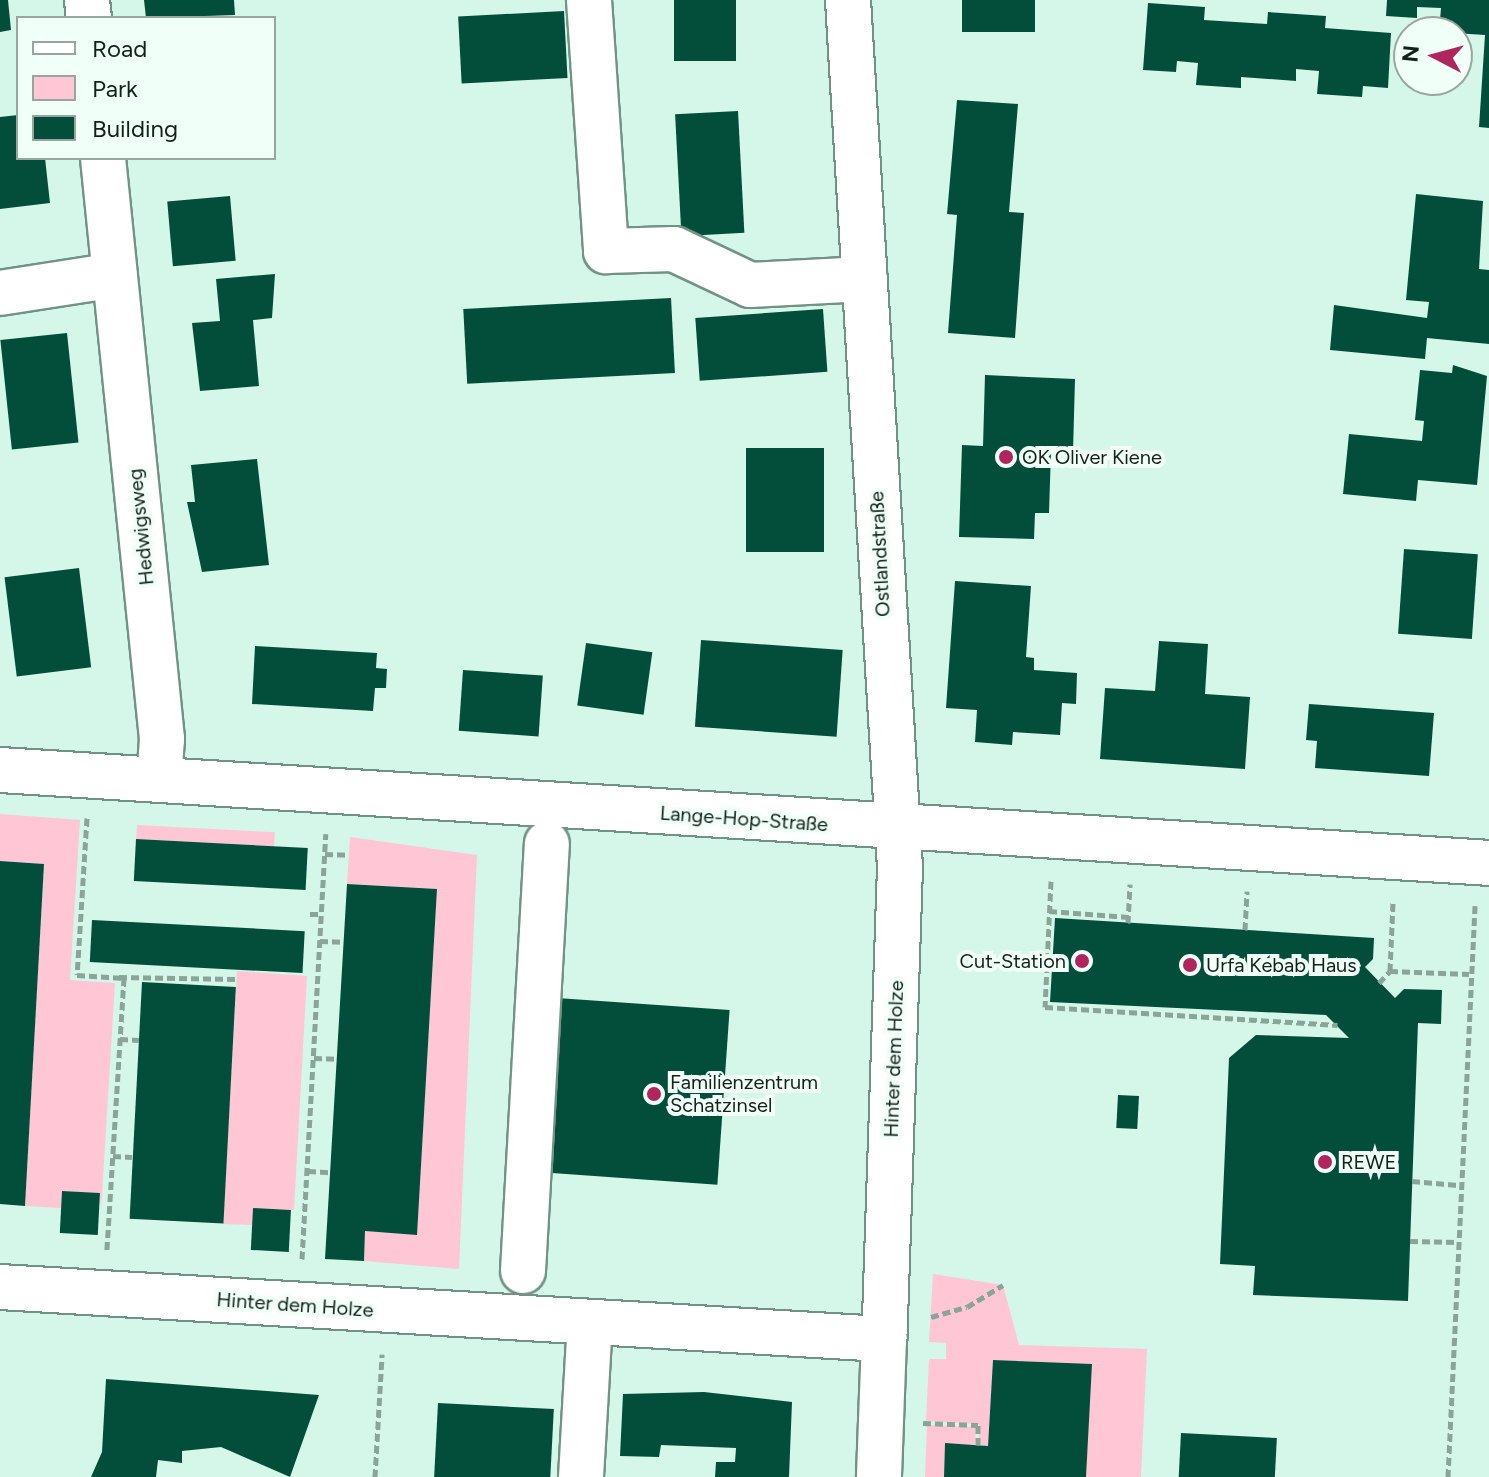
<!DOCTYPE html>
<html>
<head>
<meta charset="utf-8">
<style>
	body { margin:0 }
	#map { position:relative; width:1489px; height:1477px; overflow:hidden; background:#d5f7e9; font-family:Figtree,sans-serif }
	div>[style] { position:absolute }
	.green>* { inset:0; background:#ffc6d5; transform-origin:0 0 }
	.building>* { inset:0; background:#034e3b; transform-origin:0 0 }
	.path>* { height:5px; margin-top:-2.5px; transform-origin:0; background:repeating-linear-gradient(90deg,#8aa499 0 8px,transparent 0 12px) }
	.roads { filter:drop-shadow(2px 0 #739286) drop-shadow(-2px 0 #739286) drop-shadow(0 2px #739286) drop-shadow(0 -2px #739286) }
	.minor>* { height:44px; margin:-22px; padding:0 22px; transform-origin:22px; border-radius:22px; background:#fff }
	.dots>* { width:22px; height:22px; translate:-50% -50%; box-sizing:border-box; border:4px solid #f1fff9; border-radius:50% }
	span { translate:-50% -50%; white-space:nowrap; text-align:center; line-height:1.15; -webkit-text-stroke:8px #f1fff9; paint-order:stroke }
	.poi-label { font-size:20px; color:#14201b }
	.left { translate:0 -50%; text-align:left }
	.right { translate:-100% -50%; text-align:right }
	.street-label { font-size:20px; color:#14201b }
	.legend { position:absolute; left:16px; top:16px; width:260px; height:144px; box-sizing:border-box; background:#f1fff9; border:2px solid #99a6a0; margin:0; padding:10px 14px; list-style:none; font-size:24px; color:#14201b }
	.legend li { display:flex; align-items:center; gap:16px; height:40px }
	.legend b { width:40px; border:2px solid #99a6a0 }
	.north { position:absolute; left:1393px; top:16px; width:80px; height:80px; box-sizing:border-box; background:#f1fff9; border:2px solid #99a6a0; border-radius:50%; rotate:276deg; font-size:22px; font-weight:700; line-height:32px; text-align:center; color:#14201b }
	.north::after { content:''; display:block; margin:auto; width:28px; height:36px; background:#b1255f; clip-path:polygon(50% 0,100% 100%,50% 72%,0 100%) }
</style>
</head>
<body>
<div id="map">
	<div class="green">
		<div style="clip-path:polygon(0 814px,80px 820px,70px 980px,115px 983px,101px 1211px,100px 1193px,62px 1191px,61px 1208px,25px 1206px,44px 864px,0 861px)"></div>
		<div style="left:137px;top:825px;width:138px;height:14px;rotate:3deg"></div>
		<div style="clip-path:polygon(350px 837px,477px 855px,459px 1269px,364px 1261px,365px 1231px,417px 1234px,437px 889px,347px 884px)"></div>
		<div style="clip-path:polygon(237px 971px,307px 976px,294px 1210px,253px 1208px,252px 1225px,223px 1224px)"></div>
		<div style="clip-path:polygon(933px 1274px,1003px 1285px,1019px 1345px,1147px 1349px,1141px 1477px,1086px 1477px,1091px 1364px,993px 1360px,988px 1446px,979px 1445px,979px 1424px,926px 1421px,929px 1359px,946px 1359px,946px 1343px,929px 1342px)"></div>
		<div style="clip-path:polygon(927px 1425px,976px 1427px,975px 1445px,945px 1444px,944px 1477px,925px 1477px)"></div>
	</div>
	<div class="building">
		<div style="clip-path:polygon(0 0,8px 0,11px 30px,0 32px)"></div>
		<div style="clip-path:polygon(144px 0,234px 0,235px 15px,146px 18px)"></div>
		<div style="left:674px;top:0;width:62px;height:61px"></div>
		<div style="left:962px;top:0;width:73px;height:32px"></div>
		<div style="clip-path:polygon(1387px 0,1489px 0,1489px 128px,1479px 127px,1485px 35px,1439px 32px,1441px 8px,1417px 7px,1417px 18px,1386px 16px)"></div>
		<div style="clip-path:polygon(1148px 3px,1205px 7px,1204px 20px,1267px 24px,1268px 12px,1326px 16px,1325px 28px,1391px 33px,1388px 88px,1363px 86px,1362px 97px,1317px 94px,1319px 71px,1296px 69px,1296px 81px,1241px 77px,1241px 88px,1196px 85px,1198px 63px,1177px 61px,1176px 72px,1143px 70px)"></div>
		<div style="left:564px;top:11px;width:67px;height:106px;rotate:87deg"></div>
		<div style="clip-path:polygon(957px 100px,1018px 104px,1009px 212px,1024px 213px,1015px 338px,948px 333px,957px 215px,947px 214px)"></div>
		<div style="left:738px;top:111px;width:122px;height:63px;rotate:87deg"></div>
		<div style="clip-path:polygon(18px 115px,18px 158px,45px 158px,50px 203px,0 209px,0 117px)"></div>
		<div style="clip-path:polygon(1416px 194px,1483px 201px,1479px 269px,1489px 270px,1489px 344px,1427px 338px,1425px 359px,1330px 350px,1334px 305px,1427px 318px,1429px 302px,1406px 300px)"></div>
		<div style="left:230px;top:196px;width:65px;height:63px;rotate:85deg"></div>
		<div style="clip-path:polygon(275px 274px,272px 318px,253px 320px,259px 386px,200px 391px,192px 323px,220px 321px,216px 279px)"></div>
		<div style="left:671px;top:298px;width:75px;height:208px;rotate:87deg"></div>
		<div style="left:823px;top:309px;width:63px;height:128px;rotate:86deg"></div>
		<div style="left:67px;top:333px;width:110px;height:67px;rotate:84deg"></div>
		<div style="clip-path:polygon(1453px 365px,1487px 376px,1477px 485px,1418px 480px,1416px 501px,1343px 494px,1349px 434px,1422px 441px,1424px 421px,1415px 420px,1420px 370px,1452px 373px)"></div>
		<div style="clip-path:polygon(985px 375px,1075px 379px,1073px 452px,1051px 451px,1049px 513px,1035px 513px,1034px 539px,959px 537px,962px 445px,983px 446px)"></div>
		<div style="left:746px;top:448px;width:78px;height:104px"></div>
		<div style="clip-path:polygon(257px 459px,269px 565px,202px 572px,187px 502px,195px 502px,191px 465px)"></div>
		<div style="left:1404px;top:549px;width:74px;height:85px;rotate:4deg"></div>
		<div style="left:79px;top:568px;width:100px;height:75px;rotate:83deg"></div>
		<div style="clip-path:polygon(955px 581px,1031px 586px,1026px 657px,1034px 658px,1034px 670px,1077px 673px,1076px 704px,1062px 703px,1060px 735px,1013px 732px,1012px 745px,975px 742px,977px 710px,946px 708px)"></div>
		<div style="left:701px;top:640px;width:142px;height:87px;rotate:4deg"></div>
		<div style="clip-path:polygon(1159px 641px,1208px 644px,1205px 694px,1250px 697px,1245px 769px,1100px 759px,1105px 688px,1155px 691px)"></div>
		<div style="left:586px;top:643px;width:67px;height:63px;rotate:8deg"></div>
		<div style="clip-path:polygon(255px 646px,377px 653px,376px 668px,387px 669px,386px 688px,375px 688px,373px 711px,252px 704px)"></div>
		<div style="left:463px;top:670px;width:80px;height:61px;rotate:4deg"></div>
		<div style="clip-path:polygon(1309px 704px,1434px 713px,1429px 776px,1315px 768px,1317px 741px,1306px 740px)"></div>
		<div style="left:136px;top:839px;width:172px;height:42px;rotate:3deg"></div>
		<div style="clip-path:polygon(0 861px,44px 864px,25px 1206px,0 1204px)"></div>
		<div style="clip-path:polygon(347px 884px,437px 889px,417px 1235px,365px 1231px,364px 1261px,325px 1259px)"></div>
		<div style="clip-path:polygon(1055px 918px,1374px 938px,1373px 959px,1365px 967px,1395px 998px,1404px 989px,1442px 990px,1441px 1024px,1418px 1023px,1408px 1301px,1253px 1295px,1255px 1266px,1220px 1264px,1229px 1058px,1256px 1035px,1349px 1038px,1326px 1015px,1050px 1002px)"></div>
		<div style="left:92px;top:920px;width:213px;height:42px;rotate:3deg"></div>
		<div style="left:142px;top:982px;width:94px;height:237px;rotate:3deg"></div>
		<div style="left:557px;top:998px;width:173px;height:175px;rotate:4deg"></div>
		<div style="left:1118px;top:1095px;width:21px;height:33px;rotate:3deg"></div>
		<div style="left:62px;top:1191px;width:38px;height:42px;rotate:3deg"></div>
		<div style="left:253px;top:1208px;width:38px;height:42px;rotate:3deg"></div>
		<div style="clip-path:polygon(993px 1360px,1092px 1364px,1086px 1477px,944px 1477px,945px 1443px,988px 1446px)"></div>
		<div style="clip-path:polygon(106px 1379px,319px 1395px,290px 1477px,221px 1447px,182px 1451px,182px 1463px,158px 1460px,156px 1477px,91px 1477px,102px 1452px)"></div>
		<div style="clip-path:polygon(704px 1392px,792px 1402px,789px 1477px,715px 1477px,716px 1462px,735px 1462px,736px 1448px,661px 1445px,659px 1457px,620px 1456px,623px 1394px)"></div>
		<div style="left:438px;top:1403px;width:116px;height:74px;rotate:3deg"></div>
		<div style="left:1181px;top:1433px;width:96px;height:44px;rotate:3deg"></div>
	</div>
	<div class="path">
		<div style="left:87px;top:818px;width:157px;rotate:93.6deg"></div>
		<div style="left:77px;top:975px;width:47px;rotate:3.7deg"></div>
		<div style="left:124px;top:978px;width:274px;rotate:93.6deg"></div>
		<div style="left:325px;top:854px;width:24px;rotate:2deg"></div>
		<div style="left:1051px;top:881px;width:126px;rotate:92.7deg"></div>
		<div style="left:1045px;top:1007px;width:293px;rotate:3.5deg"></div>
		<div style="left:1049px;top:911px;width:80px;rotate:4.3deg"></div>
		<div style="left:310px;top:914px;width:12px"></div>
		<div style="left:1128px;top:923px;width:39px;rotate:-87deg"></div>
		<div style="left:1245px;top:930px;width:39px;rotate:-87deg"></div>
		<div style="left:320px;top:941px;width:23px;rotate:2deg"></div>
		<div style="left:1390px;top:971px;width:79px;rotate:2.2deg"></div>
		<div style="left:119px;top:977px;width:117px;rotate:1deg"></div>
		<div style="left:1379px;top:983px;width:16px;rotate:-47deg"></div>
		<div style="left:1390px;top:971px;width:69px;rotate:-87.5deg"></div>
		<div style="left:120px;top:1039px;width:19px;rotate:3deg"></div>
		<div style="left:314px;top:1058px;width:23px;rotate:2deg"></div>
		<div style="left:113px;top:1156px;width:19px;rotate:3deg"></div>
		<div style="left:308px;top:1171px;width:22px;rotate:3deg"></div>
		<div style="left:1412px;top:1181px;width:46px;rotate:5deg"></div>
		<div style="left:1410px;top:1241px;width:48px;rotate:1.2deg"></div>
		<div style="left:302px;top:1259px;width:426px;rotate:-86.8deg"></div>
		<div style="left:931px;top:1317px;width:37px;rotate:-16deg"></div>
		<div style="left:967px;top:1307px;width:42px;rotate:-31.4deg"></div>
		<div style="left:923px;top:1423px;width:55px;rotate:2.1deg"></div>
		<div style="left:978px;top:1425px;width:20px;rotate:90deg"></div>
		<div style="left:375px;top:1477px;width:123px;rotate:-86.7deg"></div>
		<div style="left:1448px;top:1477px;width:572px;rotate:-87.29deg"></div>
	</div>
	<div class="roads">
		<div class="minor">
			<div style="left:87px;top:0;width:18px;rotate:84deg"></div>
			<div style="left:589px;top:0;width:252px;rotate:86.1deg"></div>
			<div style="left:606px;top:251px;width:68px;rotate:-1.7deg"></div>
			<div style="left:674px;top:249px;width:84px;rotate:25.3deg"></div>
			<div style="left:750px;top:285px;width:115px;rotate:-3deg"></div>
			<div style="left:848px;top:0;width:869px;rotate:86.57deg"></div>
			<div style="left:900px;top:867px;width:472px;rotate:91.9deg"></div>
			<div style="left:103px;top:158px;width:584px;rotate:84.2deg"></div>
			<div style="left:162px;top:739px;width:41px;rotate:94.2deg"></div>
			<div style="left:0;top:293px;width:116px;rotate:-8.9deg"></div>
			<div style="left:0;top:770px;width:1492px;rotate:3.57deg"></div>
			<div style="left:523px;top:1271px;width:428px;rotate:-86.8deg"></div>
			<div style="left:0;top:1287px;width:886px;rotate:3.37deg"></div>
			<div style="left:884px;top:1339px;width:138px;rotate:92.1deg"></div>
			<div style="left:581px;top:1477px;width:155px;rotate:-86.7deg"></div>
		</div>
	</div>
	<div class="dots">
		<div style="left:1006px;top:457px;background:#b1255f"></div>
		<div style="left:1082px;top:961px;background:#b1255f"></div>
		<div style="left:1190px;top:965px;background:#b1255f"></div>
		<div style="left:654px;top:1094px;background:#b1255f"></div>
		<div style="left:1325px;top:1162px;background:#b1255f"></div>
	</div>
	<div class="poi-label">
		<span class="left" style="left:1022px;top:457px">OK Oliver Kiene</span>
		<span class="right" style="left:1066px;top:961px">Cut-Station</span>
		<span class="left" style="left:1206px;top:965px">Urfa Kebab Haus</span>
		<span class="left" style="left:670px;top:1094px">Familienzentrum<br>Schatzinsel</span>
		<span class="left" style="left:1341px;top:1162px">REWE</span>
	</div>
	<div class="street-label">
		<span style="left:141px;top:527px;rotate:-96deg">Hedwigsweg</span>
		<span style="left:880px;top:554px;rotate:-93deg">Ostlandstraße</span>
		<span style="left:744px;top:819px;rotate:4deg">Lange-Hop-Straße</span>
		<span style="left:894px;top:1059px;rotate:-88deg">Hinter dem Holze</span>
		<span style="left:295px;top:1305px;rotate:4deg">Hinter dem Holze</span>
	</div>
	<ul class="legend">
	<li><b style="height:10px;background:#fff"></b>Road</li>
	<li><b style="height:22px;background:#ffc6d5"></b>Park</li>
	<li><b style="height:22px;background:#034e3b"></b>Building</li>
	</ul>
	<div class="north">N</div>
</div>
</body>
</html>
